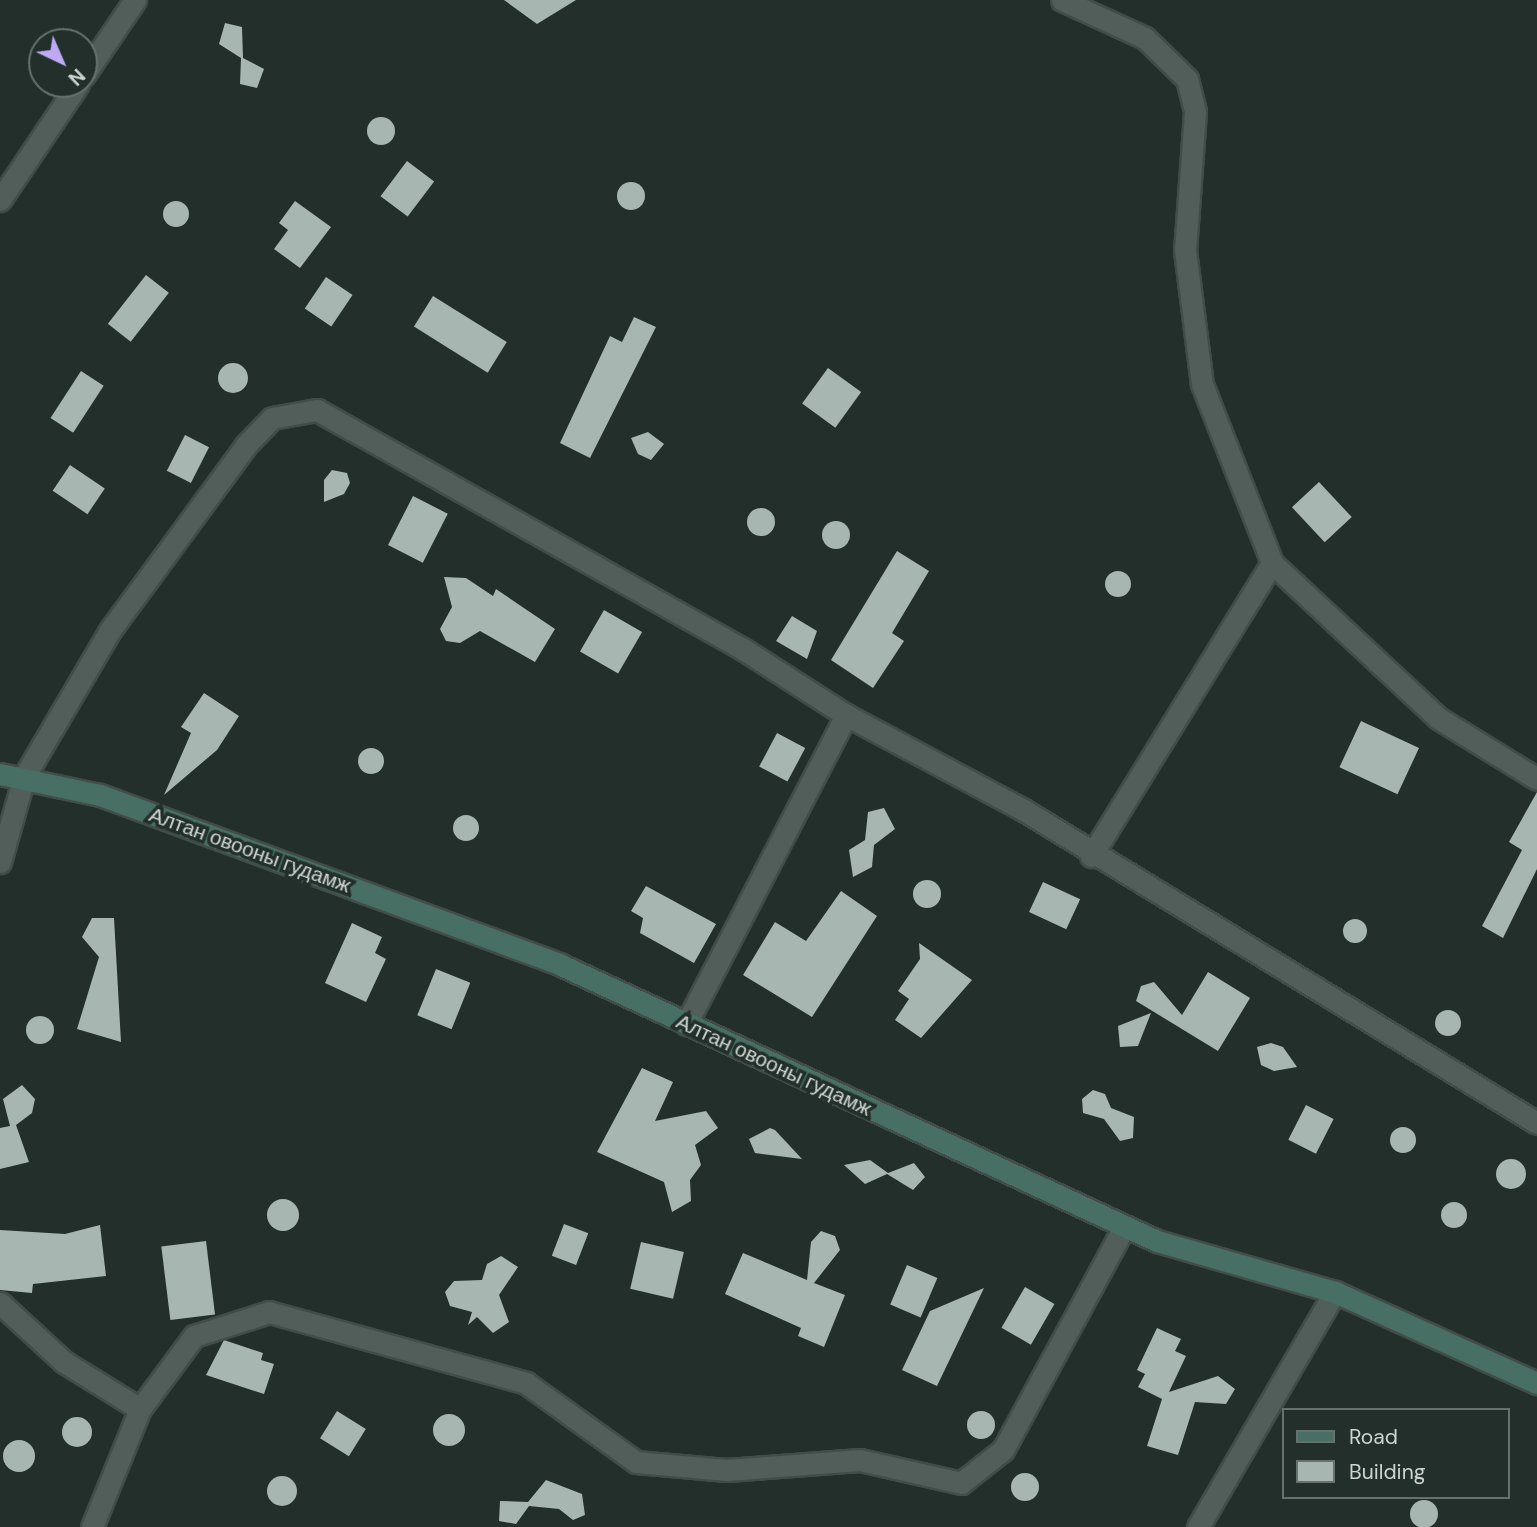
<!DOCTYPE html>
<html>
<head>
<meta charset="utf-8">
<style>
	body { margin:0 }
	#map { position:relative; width:1537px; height:1527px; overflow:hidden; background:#232f2a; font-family:"DM Sans",sans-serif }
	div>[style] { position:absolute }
	.building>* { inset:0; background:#a7b6b0; transform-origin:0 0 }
	.round { border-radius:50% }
	.roads { filter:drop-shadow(2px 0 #424c48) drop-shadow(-2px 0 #424c48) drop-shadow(0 2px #424c48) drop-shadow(0 -2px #424c48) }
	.street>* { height:21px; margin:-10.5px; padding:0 10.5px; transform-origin:10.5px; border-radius:10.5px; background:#515e59 }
	.secondary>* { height:21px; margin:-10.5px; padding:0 10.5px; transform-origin:10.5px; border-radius:10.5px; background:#476f63 }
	span { translate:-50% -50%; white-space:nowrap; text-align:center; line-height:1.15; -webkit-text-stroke:7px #232f2a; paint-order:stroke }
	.street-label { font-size:21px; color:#cdd4d1 }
	.legend { position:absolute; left:1282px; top:1408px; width:228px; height:91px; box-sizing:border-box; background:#232f2a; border:2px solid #67716d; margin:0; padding:9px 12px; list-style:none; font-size:21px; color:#cdd4d1 }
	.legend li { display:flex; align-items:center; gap:14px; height:35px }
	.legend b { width:35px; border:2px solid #67716d }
	.north { position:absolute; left:28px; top:28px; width:70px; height:70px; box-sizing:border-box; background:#232f2a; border:2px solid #67716d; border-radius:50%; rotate:136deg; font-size:19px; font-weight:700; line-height:28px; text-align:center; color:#cdd4d1 }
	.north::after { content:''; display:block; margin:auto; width:24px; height:32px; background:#bea9f4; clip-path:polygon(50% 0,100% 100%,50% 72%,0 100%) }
</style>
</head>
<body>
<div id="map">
	<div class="building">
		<div style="clip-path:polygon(504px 0,576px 0,537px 24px)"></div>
		<div style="clip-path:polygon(225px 23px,242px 27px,243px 58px,264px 69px,257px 88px,240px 84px,241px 58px,219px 44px)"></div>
		<div class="round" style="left:367px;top:117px;width:28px;height:28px"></div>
		<div style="left:407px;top:161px;width:34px;height:44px;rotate:37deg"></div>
		<div class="round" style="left:617px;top:182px;width:28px;height:28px"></div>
		<div class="round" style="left:163px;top:201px;width:26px;height:26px"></div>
		<div style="clip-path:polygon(295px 201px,331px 227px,300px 268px,274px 249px,288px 230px,279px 223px)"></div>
		<div style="left:146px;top:275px;width:29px;height:62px;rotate:38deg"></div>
		<div style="left:326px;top:277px;width:32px;height:38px;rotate:34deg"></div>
		<div style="left:433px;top:296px;width:87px;height:36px;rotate:32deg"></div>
		<div style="clip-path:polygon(634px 317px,656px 327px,590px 458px,560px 443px,610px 336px,622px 342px)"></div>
		<div class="round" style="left:218px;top:363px;width:30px;height:30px"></div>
		<div style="left:828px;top:368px;width:41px;height:44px;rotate:36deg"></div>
		<div style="left:81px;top:371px;width:27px;height:56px;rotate:33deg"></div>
		<div style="clip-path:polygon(648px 432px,664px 444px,651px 460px,638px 454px,631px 438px)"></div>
		<div style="left:185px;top:435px;width:27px;height:40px;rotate:27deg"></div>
		<div style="left:70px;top:465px;width:42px;height:31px;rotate:34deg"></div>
		<div style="clip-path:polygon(332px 470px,347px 473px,350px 483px,344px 494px,324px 502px,324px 480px)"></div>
		<div style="left:1319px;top:482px;width:48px;height:37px;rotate:47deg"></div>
		<div style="left:413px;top:496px;width:39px;height:55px;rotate:27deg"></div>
		<div class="round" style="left:747px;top:508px;width:28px;height:28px"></div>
		<div class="round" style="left:822px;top:521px;width:28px;height:28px"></div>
		<div style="clip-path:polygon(897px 551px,929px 571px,892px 633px,904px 641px,873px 688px,831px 660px)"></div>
		<div class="round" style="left:1105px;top:571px;width:26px;height:26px"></div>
		<div style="clip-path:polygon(444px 577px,466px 578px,493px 596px,496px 589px,555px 629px,535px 662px,480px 631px,460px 643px,446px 641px,440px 629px,452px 607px)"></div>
		<div style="left:604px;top:610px;width:44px;height:48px;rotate:30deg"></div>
		<div style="clip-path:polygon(792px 616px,817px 631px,807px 659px,776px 641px)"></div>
		<div style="clip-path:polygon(204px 693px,239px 716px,217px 750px,164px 795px,191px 733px,181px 727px)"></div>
		<div style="left:1361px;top:721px;width:64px;height:51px;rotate:25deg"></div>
		<div style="left:777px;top:733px;width:32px;height:38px;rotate:28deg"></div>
		<div class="round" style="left:358px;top:748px;width:26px;height:26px"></div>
		<div style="clip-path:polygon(1537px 792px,1537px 869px,1503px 938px,1482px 926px,1522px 850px,1509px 842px)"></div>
		<div style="clip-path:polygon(884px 808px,895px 829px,874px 845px,872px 867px,853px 877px,849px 850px,865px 840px,868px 812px)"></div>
		<div class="round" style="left:453px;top:815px;width:26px;height:26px"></div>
		<div class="round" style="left:913px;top:880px;width:28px;height:28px"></div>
		<div style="left:1043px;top:882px;width:41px;height:33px;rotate:25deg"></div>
		<div style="clip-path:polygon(646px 886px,716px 924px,694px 963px,640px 933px,643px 918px,631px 911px)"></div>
		<div style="clip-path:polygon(841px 891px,877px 916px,812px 1017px,743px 975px,775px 922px,806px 941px)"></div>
		<div style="clip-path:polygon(92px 918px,114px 918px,121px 1042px,77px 1029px,99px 957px,82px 937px)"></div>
		<div class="round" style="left:1343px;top:919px;width:24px;height:24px"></div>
		<div style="clip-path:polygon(352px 923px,382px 937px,375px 953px,386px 959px,366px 1002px,325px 983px)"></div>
		<div style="clip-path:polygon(919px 943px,972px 980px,921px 1038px,895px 1020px,909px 999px,898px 991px,920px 959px)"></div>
		<div style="left:436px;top:969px;width:37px;height:50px;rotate:22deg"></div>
		<div style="clip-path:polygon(1208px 972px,1250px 998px,1218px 1051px,1136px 1001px,1141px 986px,1154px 982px,1182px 1015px)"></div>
		<div class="round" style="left:1435px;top:1010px;width:26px;height:26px"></div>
		<div style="clip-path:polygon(1151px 1013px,1138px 1046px,1120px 1047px,1118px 1026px)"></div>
		<div class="round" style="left:26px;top:1016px;width:28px;height:28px"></div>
		<div style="clip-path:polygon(1271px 1043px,1283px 1047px,1297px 1067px,1274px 1071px,1261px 1065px,1257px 1047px)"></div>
		<div style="clip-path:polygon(642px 1068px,673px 1082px,655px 1121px,706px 1111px,718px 1128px,695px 1145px,701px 1165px,690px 1180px,691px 1201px,672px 1212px,664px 1182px,597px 1152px)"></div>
		<div style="clip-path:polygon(22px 1085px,35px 1099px,32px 1113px,16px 1125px,29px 1162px,0 1169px,0 1128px,10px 1126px,3px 1099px)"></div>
		<div style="clip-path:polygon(1093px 1090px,1105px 1094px,1111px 1108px,1134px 1117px,1133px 1138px,1120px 1141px,1104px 1119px,1083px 1113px,1082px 1099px)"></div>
		<div style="left:1306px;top:1105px;width:31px;height:39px;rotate:27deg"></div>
		<div class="round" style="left:1390px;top:1127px;width:26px;height:26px"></div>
		<div style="clip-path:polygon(770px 1128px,775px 1130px,802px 1159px,755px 1153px,749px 1139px)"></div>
		<div class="round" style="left:1496px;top:1159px;width:30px;height:30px"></div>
		<div style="clip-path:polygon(870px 1160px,888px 1173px,914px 1163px,925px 1177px,913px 1190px,887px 1174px,865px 1184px,844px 1165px)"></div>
		<div class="round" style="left:267px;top:1199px;width:32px;height:32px"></div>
		<div class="round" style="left:1441px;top:1202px;width:26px;height:26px"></div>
		<div style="left:564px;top:1224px;width:26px;height:34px;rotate:21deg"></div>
		<div style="clip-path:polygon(100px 1225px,106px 1276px,33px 1284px,32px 1293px,0 1290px,0 1230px,65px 1234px)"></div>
		<div style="clip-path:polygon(821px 1231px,835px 1236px,840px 1250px,814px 1283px,845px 1295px,824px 1347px,798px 1336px,801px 1328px,725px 1294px,743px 1253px,807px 1280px,811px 1242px)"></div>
		<div style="left:206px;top:1241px;width:74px;height:45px;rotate:83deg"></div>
		<div style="left:641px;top:1242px;width:44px;height:48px;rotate:13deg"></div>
		<div style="clip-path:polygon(501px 1256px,518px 1267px,499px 1295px,509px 1322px,493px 1333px,477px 1317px,468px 1325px,472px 1312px,450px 1306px,445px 1292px,454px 1281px,482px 1280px,487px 1264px)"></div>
		<div style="left:907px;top:1265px;width:33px;height:43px;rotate:23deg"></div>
		<div style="left:1025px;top:1287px;width:34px;height:47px;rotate:30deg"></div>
		<div style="clip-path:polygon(984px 1288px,937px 1386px,902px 1370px,930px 1311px)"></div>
		<div style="clip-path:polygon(1157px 1328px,1181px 1339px,1175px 1351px,1186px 1356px,1169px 1392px,1218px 1376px,1235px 1389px,1226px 1404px,1195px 1402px,1178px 1455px,1147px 1446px,1162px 1399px,1138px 1387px,1145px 1374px,1137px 1370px)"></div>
		<div style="clip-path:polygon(224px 1340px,263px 1353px,261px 1360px,274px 1364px,264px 1394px,206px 1375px)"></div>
		<div class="round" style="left:967px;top:1411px;width:28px;height:28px"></div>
		<div style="left:337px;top:1411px;width:34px;height:32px;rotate:32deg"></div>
		<div class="round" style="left:433px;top:1414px;width:32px;height:32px"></div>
		<div class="round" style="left:62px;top:1417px;width:30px;height:30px"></div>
		<div class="round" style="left:3px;top:1440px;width:32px;height:32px"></div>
		<div class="round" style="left:1011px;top:1473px;width:28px;height:28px"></div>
		<div class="round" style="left:267px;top:1476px;width:30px;height:30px"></div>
		<div style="clip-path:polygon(546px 1480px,582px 1494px,585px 1515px,573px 1520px,559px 1509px,529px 1506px,516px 1524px,499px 1521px,500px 1501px,528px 1502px)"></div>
		<div class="round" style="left:1410px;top:1500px;width:28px;height:28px"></div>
	</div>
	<div class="roads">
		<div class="street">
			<div style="left:1062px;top:0;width:91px;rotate:24.6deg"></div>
			<div style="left:1145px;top:38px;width:59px;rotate:44.3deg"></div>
			<div style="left:1187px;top:79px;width:34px;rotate:76deg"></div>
			<div style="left:1195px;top:112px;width:138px;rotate:94.1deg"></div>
			<div style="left:1185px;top:250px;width:135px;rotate:82.8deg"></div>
			<div style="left:1202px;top:384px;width:192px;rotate:68.6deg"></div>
			<div style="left:1272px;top:563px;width:227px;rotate:43deg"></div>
			<div style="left:1438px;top:718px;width:116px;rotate:31.6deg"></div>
			<div style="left:84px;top:75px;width:91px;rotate:-55.8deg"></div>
			<div style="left:0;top:200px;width:140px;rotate:-56.1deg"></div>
			<div style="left:1091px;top:856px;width:344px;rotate:-58.3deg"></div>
			<div style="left:0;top:862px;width:88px;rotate:-74.2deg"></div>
			<div style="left:24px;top:777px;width:172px;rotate:-59.6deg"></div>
			<div style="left:111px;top:629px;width:228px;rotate:-53.7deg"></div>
			<div style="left:246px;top:445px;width:37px;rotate:-46deg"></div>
			<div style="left:272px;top:418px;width:46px;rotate:-10.1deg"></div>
			<div style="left:317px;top:410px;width:488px;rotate:29.3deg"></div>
			<div style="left:743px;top:649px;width:122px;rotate:32.7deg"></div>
			<div style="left:846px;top:715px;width:200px;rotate:28.1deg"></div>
			<div style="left:1022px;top:809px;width:603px;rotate:31.37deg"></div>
			<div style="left:686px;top:1024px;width:348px;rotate:-62.6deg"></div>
			<div style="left:0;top:1303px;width:87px;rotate:42.7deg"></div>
			<div style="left:64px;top:1362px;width:89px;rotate:31.7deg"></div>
			<div style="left:92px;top:1527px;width:127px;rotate:-67.9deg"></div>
			<div style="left:140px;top:1409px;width:91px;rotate:-53.5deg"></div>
			<div style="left:194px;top:1336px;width:79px;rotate:-17.7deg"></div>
			<div style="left:269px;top:1312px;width:267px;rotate:15.4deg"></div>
			<div style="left:526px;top:1383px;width:135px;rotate:35.7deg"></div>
			<div style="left:636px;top:1462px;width:91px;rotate:5deg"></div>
			<div style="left:727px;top:1470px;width:133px;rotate:-4.3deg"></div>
			<div style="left:860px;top:1460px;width:104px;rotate:12.8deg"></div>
			<div style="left:961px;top:1483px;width:53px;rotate:-38.2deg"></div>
			<div style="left:1003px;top:1450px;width:254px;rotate:-61.5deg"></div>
			<div style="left:1198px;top:1527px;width:272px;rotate:-59.8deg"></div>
		</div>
		<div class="secondary">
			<div style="left:0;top:774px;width:102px;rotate:11.9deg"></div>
			<div style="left:100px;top:795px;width:491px;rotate:20.2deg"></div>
			<div style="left:561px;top:965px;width:657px;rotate:24.85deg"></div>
			<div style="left:1157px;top:1241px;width:185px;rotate:16deg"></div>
			<div style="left:1335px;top:1292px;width:222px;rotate:24.3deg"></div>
		</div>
	</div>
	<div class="street-label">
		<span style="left:250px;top:850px;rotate:20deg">Алтан овооны гудамж</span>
		<span style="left:774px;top:1065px;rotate:25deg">Алтан овооны гудамж</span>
	</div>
	<ul class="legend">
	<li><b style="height:9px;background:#476f63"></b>Road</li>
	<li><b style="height:19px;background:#a7b6b0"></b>Building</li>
	</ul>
	<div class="north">N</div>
</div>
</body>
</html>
